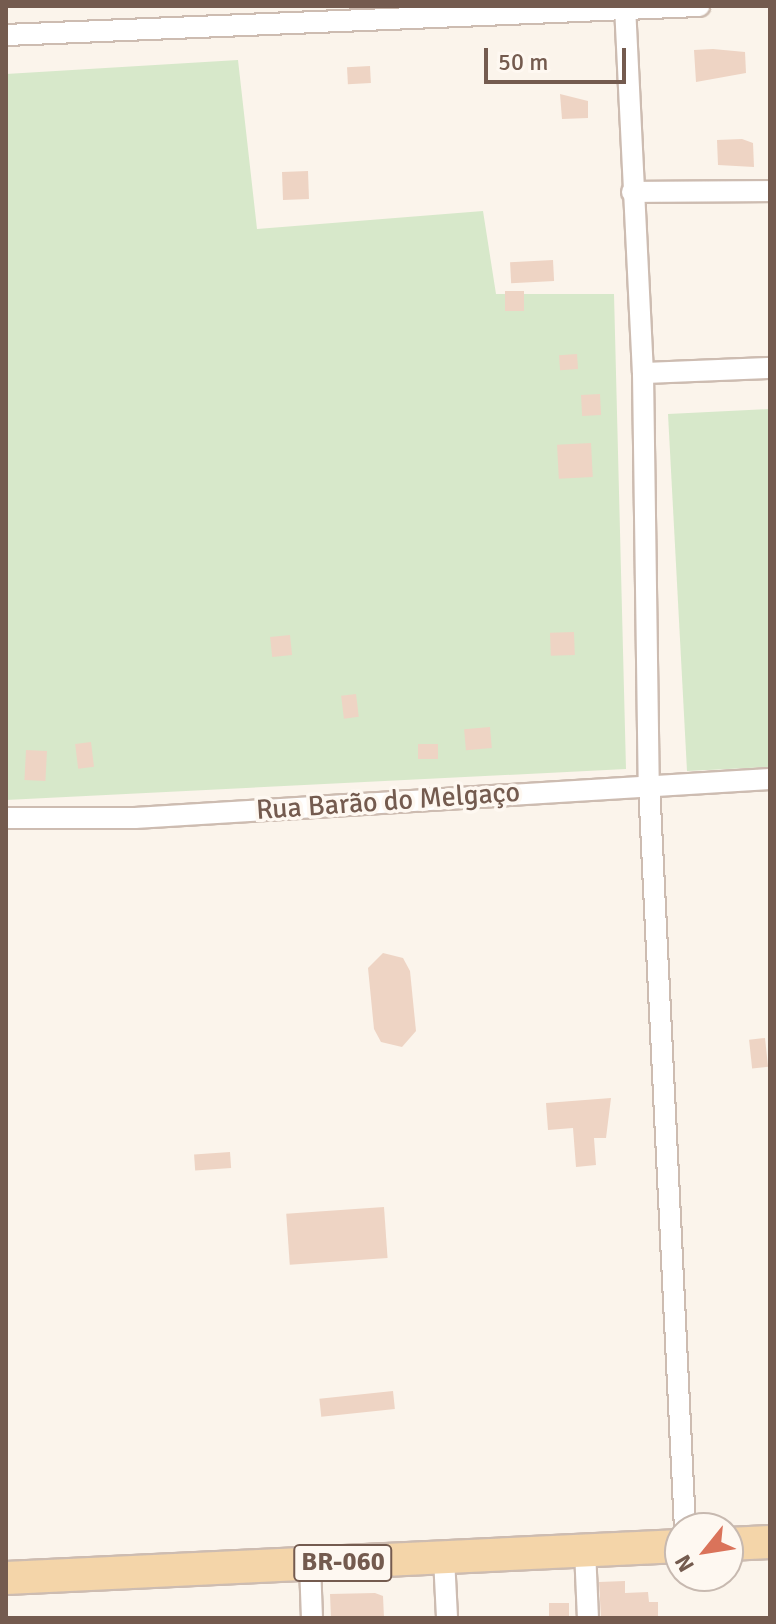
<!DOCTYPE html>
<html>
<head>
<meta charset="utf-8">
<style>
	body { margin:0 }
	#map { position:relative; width:776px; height:1624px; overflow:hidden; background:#fbf4eb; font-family:Signika,sans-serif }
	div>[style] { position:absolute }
	.green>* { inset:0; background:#d7e8ca }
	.building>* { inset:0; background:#eed4c4; transform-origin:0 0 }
	.roads { filter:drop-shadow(2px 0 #cdbcb1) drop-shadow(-2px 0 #cdbcb1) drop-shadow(0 2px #cdbcb1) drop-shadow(0 -2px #cdbcb1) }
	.minor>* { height:20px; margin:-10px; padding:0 10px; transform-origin:10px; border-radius:10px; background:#fff }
	.primary>* { height:32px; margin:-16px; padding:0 16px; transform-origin:16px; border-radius:16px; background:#f4d5a9 }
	span { translate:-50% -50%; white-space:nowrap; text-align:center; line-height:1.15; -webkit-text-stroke:7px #fef8f1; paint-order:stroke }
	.shield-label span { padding:2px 6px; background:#fef8f1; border:2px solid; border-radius:6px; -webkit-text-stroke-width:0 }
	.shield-label { font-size:26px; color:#745b4f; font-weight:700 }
	.street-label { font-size:28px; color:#745b4f }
	.frame { position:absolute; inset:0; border:8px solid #745b4f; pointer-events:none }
	.north { position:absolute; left:664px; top:1512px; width:80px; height:80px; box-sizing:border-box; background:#fef8f1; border:2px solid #c7b9b0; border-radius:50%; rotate:240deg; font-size:22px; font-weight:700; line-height:32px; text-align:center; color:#745b4f }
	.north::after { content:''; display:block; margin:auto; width:28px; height:36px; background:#da735a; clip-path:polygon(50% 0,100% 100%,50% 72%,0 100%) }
	.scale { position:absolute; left:484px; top:48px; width:142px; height:36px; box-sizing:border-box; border:4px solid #745b4f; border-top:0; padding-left:10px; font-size:24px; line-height:28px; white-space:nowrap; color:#745b4f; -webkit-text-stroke:6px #fef8f1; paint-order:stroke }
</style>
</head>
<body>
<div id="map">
	<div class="green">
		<div style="clip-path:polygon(238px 60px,257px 229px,483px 211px,496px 294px,614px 294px,626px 769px,6px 800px,6px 74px)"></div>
		<div style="clip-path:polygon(770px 409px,770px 767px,687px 771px,668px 414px)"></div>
	</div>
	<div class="building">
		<div style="clip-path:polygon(713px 49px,745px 52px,746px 73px,696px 82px,694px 50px)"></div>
		<div style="left:370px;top:66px;width:17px;height:23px;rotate:87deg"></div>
		<div style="clip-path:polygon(560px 94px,588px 101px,588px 118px,562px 119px)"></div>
		<div style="clip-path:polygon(742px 139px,753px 143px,754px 167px,718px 165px,717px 140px)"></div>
		<div style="left:308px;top:171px;width:28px;height:26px;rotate:88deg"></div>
		<div style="left:553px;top:260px;width:21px;height:43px;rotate:87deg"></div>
		<div style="left:505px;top:291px;width:19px;height:20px"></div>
		<div style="left:577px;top:354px;width:15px;height:18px;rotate:86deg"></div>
		<div style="left:600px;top:394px;width:21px;height:19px;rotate:87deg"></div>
		<div style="left:591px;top:443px;width:34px;height:34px;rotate:87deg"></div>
		<div style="left:574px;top:632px;width:23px;height:24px;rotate:88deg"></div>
		<div style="left:290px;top:635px;width:20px;height:20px;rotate:84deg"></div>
		<div style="left:356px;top:694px;width:23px;height:15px;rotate:83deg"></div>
		<div style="left:490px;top:727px;width:21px;height:26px;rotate:85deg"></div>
		<div style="left:91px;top:742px;width:25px;height:16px;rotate:83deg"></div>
		<div style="left:438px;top:744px;width:15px;height:20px;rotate:90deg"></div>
		<div style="left:26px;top:750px;width:21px;height:30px;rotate:3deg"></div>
		<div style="clip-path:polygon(383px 953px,403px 958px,410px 971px,416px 1031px,402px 1047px,381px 1042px,374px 1029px,368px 968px)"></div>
		<div style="left:765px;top:1038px;width:29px;height:16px;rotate:84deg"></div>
		<div style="clip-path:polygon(611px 1098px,606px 1138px,594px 1138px,596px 1165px,576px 1167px,573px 1128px,548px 1130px,546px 1103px)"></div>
		<div style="left:230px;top:1152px;width:16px;height:36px;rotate:86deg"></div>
		<div style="left:384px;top:1207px;width:51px;height:98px;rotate:86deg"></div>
		<div style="left:393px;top:1391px;width:18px;height:74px;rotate:84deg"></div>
		<div style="clip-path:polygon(625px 1581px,625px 1593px,648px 1592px,649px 1602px,658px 1602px,658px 1618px,601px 1618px,599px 1582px)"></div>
		<div style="clip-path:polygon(375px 1593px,383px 1596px,384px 1618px,331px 1618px,330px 1594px)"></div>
		<div style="left:549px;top:1603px;width:20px;height:15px"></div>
	</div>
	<div class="roads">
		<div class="minor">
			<div style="left:625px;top:6px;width:367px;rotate:87.2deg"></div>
			<div style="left:643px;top:373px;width:411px;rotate:89.2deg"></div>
			<div style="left:649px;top:784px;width:745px;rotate:87.23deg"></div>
			<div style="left:6px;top:35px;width:694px;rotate:-2.4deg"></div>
			<div style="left:632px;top:192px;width:138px;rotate:-0.4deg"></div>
			<div style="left:643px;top:373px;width:127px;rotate:-2.3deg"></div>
			<div style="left:6px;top:818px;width:129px"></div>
			<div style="left:135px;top:818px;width:636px;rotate:-3.51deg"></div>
			<div style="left:585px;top:1550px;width:68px;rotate:87.5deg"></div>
			<div style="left:444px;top:1558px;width:60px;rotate:87.1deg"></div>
			<div style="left:310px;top:1564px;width:54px;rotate:87.9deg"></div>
		</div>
		<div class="primary">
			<div style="left:728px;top:1544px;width:42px;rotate:-2.7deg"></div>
			<div style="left:6px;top:1578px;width:675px;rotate:-2.72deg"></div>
		</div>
	</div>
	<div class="shield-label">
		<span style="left:343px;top:1563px">BR-060</span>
	</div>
	<div class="street-label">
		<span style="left:388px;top:801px;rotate:-4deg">Rua Barão do Melgaço</span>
	</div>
	<div class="frame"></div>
	<div class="north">N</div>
	<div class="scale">50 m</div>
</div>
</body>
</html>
